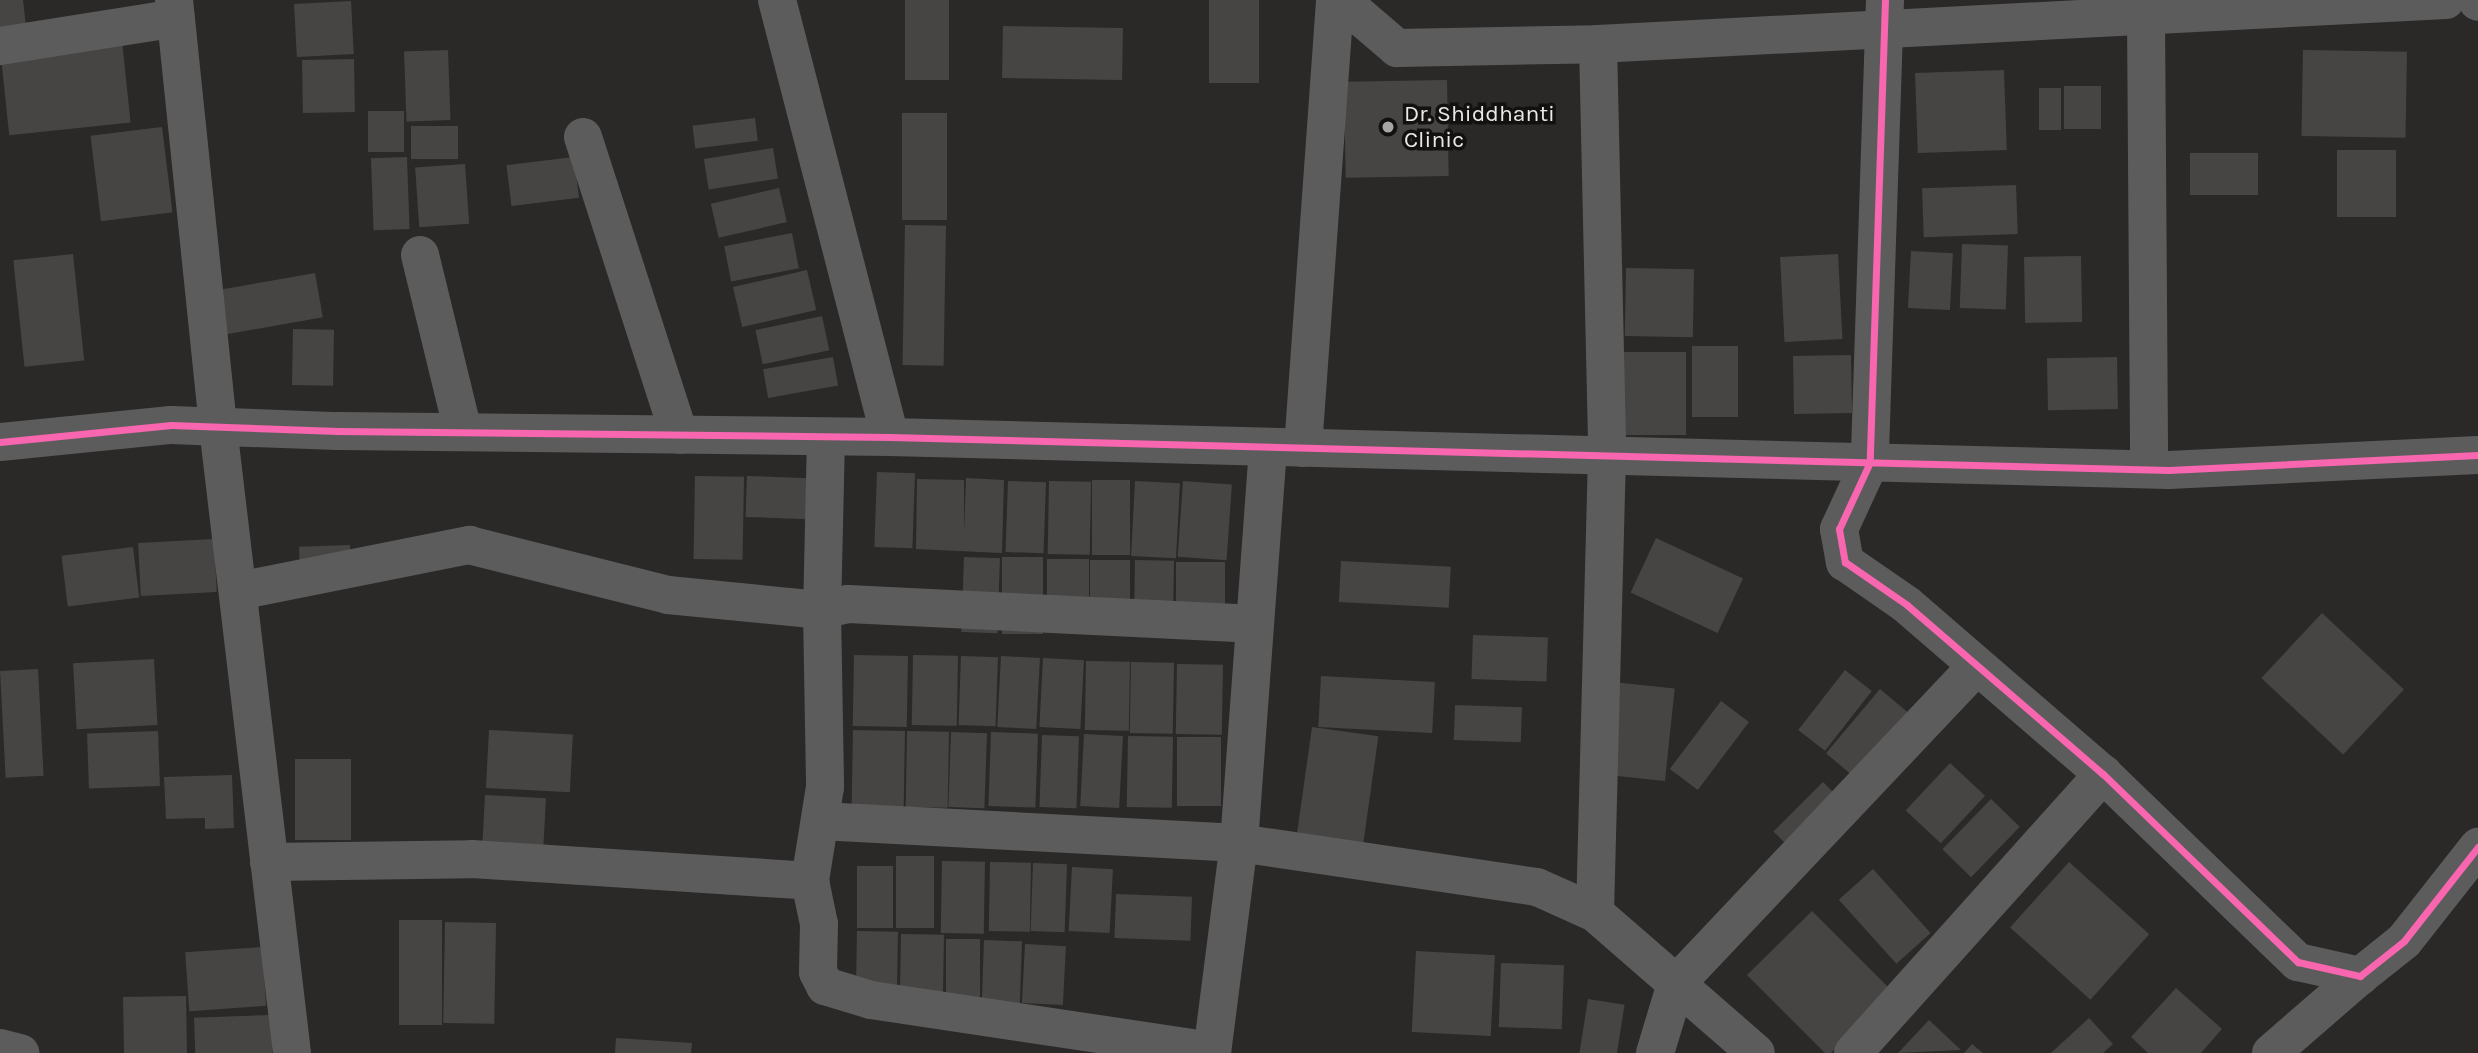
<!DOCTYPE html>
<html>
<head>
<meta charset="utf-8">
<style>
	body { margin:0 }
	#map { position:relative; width:2478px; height:1053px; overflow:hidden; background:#2b2927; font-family:Karla,sans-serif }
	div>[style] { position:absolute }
	.building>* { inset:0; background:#474544; transform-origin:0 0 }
	.street>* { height:38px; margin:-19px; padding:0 19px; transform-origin:19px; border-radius:19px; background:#5d5c5c }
	.cycleway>* { height:7px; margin:-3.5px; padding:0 3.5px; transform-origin:3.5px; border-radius:3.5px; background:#f766af }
	.dots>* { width:19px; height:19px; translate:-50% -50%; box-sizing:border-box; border:4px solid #131110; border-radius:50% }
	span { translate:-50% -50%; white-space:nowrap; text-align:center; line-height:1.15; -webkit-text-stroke:7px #131110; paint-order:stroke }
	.poi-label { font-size:23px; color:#ebe8e6 }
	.left { translate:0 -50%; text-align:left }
</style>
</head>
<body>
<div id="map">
	<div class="building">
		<div style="clip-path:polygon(0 0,23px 0,26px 27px,0 30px)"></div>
		<div style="left:905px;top:0;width:44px;height:80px"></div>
		<div style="left:1209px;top:0;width:50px;height:83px"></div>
		<div style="left:351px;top:1px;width:53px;height:57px;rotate:87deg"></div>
		<div style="left:1003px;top:26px;width:120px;height:52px;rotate:1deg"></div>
		<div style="left:122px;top:41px;width:82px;height:122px;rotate:84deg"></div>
		<div style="left:448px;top:50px;width:70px;height:44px;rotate:88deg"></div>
		<div style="left:2303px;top:50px;width:104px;height:86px;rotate:1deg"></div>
		<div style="left:354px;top:59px;width:53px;height:52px;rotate:89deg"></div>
		<div style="left:2004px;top:70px;width:80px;height:89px;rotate:88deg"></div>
		<div style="left:1447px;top:80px;width:96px;height:103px;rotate:89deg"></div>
		<div style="left:2064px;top:86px;width:37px;height:43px"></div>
		<div style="left:2039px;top:88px;width:22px;height:42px"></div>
		<div style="left:368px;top:111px;width:36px;height:41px"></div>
		<div style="left:902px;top:113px;width:45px;height:107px"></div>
		<div style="left:755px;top:118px;width:23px;height:63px;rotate:83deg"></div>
		<div style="left:458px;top:126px;width:33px;height:47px;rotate:90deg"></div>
		<div style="left:162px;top:127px;width:86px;height:72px;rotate:83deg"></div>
		<div style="left:773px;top:148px;width:31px;height:70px;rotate:81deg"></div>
		<div style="left:2337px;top:150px;width:59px;height:67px"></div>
		<div style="left:2190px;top:153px;width:68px;height:42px"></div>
		<div style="left:407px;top:157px;width:72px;height:36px;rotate:88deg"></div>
		<div style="left:574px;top:157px;width:41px;height:68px;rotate:83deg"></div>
		<div style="left:465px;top:164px;width:60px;height:50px;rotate:86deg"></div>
		<div style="left:2016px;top:185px;width:49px;height:94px;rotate:88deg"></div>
		<div style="left:779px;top:188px;width:35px;height:70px;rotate:77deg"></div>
		<div style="left:905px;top:225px;width:41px;height:140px;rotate:1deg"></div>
		<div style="left:792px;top:233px;width:36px;height:69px;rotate:79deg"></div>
		<div style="left:1962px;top:244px;width:46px;height:64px;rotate:2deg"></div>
		<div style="left:1911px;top:251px;width:42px;height:57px;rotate:3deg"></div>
		<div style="left:73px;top:254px;width:107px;height:60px;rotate:84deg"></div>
		<div style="left:1838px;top:254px;width:85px;height:58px;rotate:87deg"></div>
		<div style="left:2081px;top:256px;width:66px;height:57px;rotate:89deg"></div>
		<div style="left:1626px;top:268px;width:68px;height:68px;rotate:1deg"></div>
		<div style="left:807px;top:270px;width:41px;height:76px;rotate:77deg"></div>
		<div style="left:315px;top:273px;width:45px;height:98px;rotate:80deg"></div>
		<div style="left:822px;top:316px;width:35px;height:68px;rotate:78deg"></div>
		<div style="left:293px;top:329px;width:41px;height:56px;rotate:1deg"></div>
		<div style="left:1692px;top:346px;width:46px;height:71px"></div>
		<div style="left:1617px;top:352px;width:69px;height:83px"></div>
		<div style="left:1851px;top:355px;width:58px;height:58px;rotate:89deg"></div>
		<div style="left:833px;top:357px;width:29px;height:71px;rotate:80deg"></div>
		<div style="left:2117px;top:357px;width:52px;height:70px;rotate:89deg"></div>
		<div style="left:877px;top:472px;width:38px;height:75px;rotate:2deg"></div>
		<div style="left:695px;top:476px;width:49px;height:83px;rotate:1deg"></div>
		<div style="left:747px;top:476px;width:62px;height:41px;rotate:2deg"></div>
		<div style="clip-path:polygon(966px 478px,1004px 480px,1002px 553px,916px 549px,917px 479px,964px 480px,964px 533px)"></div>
		<div style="left:1092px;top:480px;width:38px;height:75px"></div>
		<div style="left:1008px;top:481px;width:38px;height:71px;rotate:2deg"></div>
		<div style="left:1049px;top:481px;width:42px;height:73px;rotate:1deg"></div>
		<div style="left:1135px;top:481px;width:45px;height:75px;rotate:3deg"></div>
		<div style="left:1183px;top:481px;width:49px;height:76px;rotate:4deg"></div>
		<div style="left:1656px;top:538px;width:96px;height:60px;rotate:25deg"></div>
		<div style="left:214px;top:539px;width:53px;height:76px;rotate:87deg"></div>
		<div style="left:350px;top:545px;width:36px;height:51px;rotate:88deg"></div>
		<div style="left:133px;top:547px;width:51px;height:72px;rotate:83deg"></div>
		<div style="left:964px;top:557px;width:36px;height:75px;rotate:2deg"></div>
		<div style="left:1002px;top:557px;width:41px;height:77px"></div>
		<div style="left:1047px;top:559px;width:42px;height:71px"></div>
		<div style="left:1130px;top:560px;width:75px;height:40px;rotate:90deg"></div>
		<div style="left:1135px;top:560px;width:39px;height:71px;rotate:1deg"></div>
		<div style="left:1341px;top:561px;width:110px;height:41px;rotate:3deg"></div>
		<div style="left:1176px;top:562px;width:49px;height:70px"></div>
		<div style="left:2322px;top:613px;width:112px;height:89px;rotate:43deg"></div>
		<div style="left:1473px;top:635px;width:75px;height:44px;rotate:2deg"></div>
		<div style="left:854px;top:655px;width:54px;height:71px;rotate:1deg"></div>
		<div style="left:913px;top:655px;width:45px;height:70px;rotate:1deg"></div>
		<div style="left:961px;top:656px;width:37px;height:69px;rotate:2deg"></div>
		<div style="left:1001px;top:656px;width:39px;height:71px;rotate:3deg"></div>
		<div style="left:1043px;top:658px;width:41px;height:69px;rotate:3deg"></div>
		<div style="left:154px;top:659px;width:66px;height:81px;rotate:87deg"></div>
		<div style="left:1086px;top:661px;width:44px;height:69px;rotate:1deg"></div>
		<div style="left:1131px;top:662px;width:43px;height:71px;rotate:1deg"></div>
		<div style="left:1177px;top:664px;width:46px;height:70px;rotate:1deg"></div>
		<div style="left:38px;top:669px;width:107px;height:38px;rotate:87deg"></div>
		<div style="left:1845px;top:670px;width:34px;height:76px;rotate:38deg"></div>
		<div style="left:1321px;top:676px;width:114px;height:51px;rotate:3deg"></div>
		<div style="left:1613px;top:682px;width:62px;height:93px;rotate:6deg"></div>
		<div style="left:1880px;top:689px;width:47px;height:84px;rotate:40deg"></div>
		<div style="left:1721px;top:701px;width:35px;height:85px;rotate:37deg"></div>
		<div style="left:1455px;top:705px;width:67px;height:35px;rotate:2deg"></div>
		<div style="left:1312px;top:727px;width:67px;height:116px;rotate:8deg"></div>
		<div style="left:489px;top:730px;width:84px;height:58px;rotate:3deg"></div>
		<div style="left:853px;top:730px;width:52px;height:76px;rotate:1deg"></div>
		<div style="left:158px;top:731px;width:55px;height:71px;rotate:88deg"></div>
		<div style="left:907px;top:731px;width:42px;height:76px;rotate:1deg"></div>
		<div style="left:951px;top:732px;width:36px;height:75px;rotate:2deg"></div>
		<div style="left:991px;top:732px;width:47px;height:74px;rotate:2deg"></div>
		<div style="left:1084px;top:734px;width:39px;height:72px;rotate:3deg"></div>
		<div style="left:1042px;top:735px;width:37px;height:72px;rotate:2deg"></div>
		<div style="left:1128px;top:736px;width:45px;height:71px;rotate:1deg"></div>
		<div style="left:1177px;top:737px;width:44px;height:69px"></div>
		<div style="left:295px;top:759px;width:56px;height:81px"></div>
		<div style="left:1950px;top:763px;width:48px;height:65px;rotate:43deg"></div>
		<div style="clip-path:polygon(232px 775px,234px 828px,205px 829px,205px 818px,166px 819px,164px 777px)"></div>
		<div style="left:1823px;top:782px;width:30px;height:70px;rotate:45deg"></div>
		<div style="left:485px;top:795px;width:61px;height:60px;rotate:3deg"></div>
		<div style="left:1991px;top:799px;width:40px;height:70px;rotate:44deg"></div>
		<div style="left:896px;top:856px;width:38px;height:72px"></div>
		<div style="left:942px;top:861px;width:43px;height:72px;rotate:1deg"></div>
		<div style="left:990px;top:862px;width:41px;height:69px;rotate:1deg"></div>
		<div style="left:2069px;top:862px;width:108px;height:88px;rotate:42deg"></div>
		<div style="left:1033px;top:863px;width:34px;height:68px;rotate:2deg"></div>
		<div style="left:857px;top:866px;width:36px;height:62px"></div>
		<div style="left:1072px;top:867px;width:41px;height:64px;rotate:3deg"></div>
		<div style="left:1873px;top:869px;width:86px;height:46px;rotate:48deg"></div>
		<div style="left:1116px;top:894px;width:76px;height:44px;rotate:2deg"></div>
		<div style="clip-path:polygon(1812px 911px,1892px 991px,1831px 1053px,1825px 1053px,1747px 975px)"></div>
		<div style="left:399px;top:920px;width:43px;height:105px"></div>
		<div style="left:445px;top:922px;width:51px;height:101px;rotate:1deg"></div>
		<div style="left:857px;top:931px;width:41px;height:72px;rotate:1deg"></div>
		<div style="left:901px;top:934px;width:43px;height:72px;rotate:1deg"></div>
		<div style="left:946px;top:939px;width:34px;height:67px"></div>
		<div style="left:984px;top:940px;width:38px;height:71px;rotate:2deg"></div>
		<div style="left:1025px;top:944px;width:41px;height:59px;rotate:3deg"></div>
		<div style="left:262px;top:947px;width:59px;height:77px;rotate:86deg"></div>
		<div style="left:1416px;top:951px;width:79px;height:81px;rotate:3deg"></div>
		<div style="left:1501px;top:963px;width:63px;height:64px;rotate:2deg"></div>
		<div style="clip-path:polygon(2176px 988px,2222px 1029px,2201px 1053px,2148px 1053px,2131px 1037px)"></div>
		<div style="left:186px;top:996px;width:57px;height:63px;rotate:89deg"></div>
		<div style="left:1588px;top:999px;width:37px;height:55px;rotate:9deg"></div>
		<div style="left:271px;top:1015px;width:38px;height:77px;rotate:88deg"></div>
		<div style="clip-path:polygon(2089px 1018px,2113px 1044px,2103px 1053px,2051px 1053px)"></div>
		<div style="clip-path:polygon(1929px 1020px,1961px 1050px,1898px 1053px)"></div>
		<div style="clip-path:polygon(616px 1038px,692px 1043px,691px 1053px,615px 1053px)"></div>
		<div style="clip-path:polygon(1972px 1044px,1983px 1053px,1964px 1053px)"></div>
	</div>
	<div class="street">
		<div style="left:174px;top:0;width:429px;rotate:84.1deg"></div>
		<div style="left:218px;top:427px;width:630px;rotate:83.26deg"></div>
		<div style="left:777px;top:0;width:451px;rotate:75.5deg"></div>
		<div style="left:1341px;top:0;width:74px;rotate:40.6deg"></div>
		<div style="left:1397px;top:48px;width:201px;rotate:-1.1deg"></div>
		<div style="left:1598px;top:44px;width:849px;rotate:-2.97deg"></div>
		<div style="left:1885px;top:0;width:462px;rotate:91.9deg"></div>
		<div style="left:1870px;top:462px;width:74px;rotate:114.8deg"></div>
		<div style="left:1839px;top:529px;width:34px;rotate:80deg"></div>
		<div style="left:1845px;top:562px;width:75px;rotate:34.7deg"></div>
		<div style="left:1907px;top:605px;width:259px;rotate:40.8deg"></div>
		<div style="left:2103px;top:774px;width:271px;rotate:44deg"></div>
		<div style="left:2298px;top:962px;width:64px;rotate:12.7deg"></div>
		<div style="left:2360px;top:976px;width:56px;rotate:-38.5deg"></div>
		<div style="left:2404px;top:941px;width:120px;rotate:-51.8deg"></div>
		<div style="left:2477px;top:0;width:2px;rotate:63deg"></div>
		<div style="left:2146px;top:15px;width:454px;rotate:89.6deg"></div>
		<div style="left:1598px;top:44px;width:411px;rotate:88.7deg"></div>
		<div style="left:1607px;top:455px;width:458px;rotate:91.5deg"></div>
		<div style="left:1595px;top:913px;width:213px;rotate:41deg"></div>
		<div style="left:0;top:46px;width:178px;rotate:-9deg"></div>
		<div style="left:583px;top:137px;width:313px;rotate:72.1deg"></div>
		<div style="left:420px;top:255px;width:182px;rotate:76.3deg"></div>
		<div style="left:826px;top:437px;width:173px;rotate:91.3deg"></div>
		<div style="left:822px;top:610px;width:177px;rotate:89deg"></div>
		<div style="left:825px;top:787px;width:95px;rotate:99.1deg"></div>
		<div style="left:810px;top:881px;width:44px;rotate:78.2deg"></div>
		<div style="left:819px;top:924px;width:48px;rotate:91.2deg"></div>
		<div style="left:818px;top:972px;width:16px;rotate:63deg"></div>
		<div style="left:825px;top:986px;width:48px;rotate:16.9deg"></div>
		<div style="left:871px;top:1000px;width:345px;rotate:8.5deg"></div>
		<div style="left:0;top:442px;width:172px;rotate:-5.7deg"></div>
		<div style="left:171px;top:425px;width:167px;rotate:2.1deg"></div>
		<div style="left:338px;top:431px;width:552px;rotate:0.62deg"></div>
		<div style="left:890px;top:437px;width:1279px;rotate:1.48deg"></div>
		<div style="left:2169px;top:470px;width:309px;rotate:-2.8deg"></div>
		<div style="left:1303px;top:448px;width:449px;rotate:-85.9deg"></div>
		<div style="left:238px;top:591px;width:236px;rotate:-11.3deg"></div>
		<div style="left:469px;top:545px;width:205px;rotate:14.1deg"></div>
		<div style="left:668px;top:595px;width:155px;rotate:5.6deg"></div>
		<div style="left:822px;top:610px;width:27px;rotate:-13deg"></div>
		<div style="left:848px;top:604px;width:404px;rotate:2.8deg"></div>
		<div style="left:820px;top:821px;width:420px;rotate:3deg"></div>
		<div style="left:1239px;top:843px;width:301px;rotate:8.4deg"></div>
		<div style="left:1537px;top:887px;width:64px;rotate:24.1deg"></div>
		<div style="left:269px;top:862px;width:203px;rotate:-0.8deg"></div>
		<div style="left:472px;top:859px;width:339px;rotate:3.7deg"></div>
		<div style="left:0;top:1048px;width:21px;rotate:14deg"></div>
		<div style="left:1212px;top:1053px;width:212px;rotate:-82.7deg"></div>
		<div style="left:1239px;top:843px;width:397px;rotate:-85.8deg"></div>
		<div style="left:1655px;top:1053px;width:72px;rotate:-73.1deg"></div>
		<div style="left:1676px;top:984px;width:436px;rotate:-46.6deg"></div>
		<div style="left:1853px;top:1053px;width:375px;rotate:-48.1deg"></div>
		<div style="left:2271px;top:1053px;width:118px;rotate:-40.9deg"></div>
	</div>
	<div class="cycleway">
		<div style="left:1885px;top:0;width:462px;rotate:91.9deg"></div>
		<div style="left:1870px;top:462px;width:74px;rotate:114.8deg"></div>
		<div style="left:1839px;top:529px;width:34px;rotate:80deg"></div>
		<div style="left:1845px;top:562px;width:75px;rotate:34.7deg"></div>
		<div style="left:1907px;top:605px;width:259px;rotate:40.8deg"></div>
		<div style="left:2103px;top:774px;width:271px;rotate:44deg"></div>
		<div style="left:2298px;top:962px;width:64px;rotate:12.7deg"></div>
		<div style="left:2360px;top:976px;width:56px;rotate:-38.5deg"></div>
		<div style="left:2404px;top:941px;width:120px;rotate:-51.8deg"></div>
		<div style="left:0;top:442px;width:172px;rotate:-5.7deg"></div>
		<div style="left:171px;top:425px;width:167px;rotate:2.1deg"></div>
		<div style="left:338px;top:431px;width:552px;rotate:0.62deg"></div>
		<div style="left:890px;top:437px;width:1279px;rotate:1.48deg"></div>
		<div style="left:2169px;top:470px;width:309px;rotate:-2.8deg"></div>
	</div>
	<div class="dots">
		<div style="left:1388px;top:127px;background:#a8a5a3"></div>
	</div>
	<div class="poi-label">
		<span class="left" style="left:1404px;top:127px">Dr. Shiddhanti<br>Clinic</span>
	</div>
</div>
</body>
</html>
